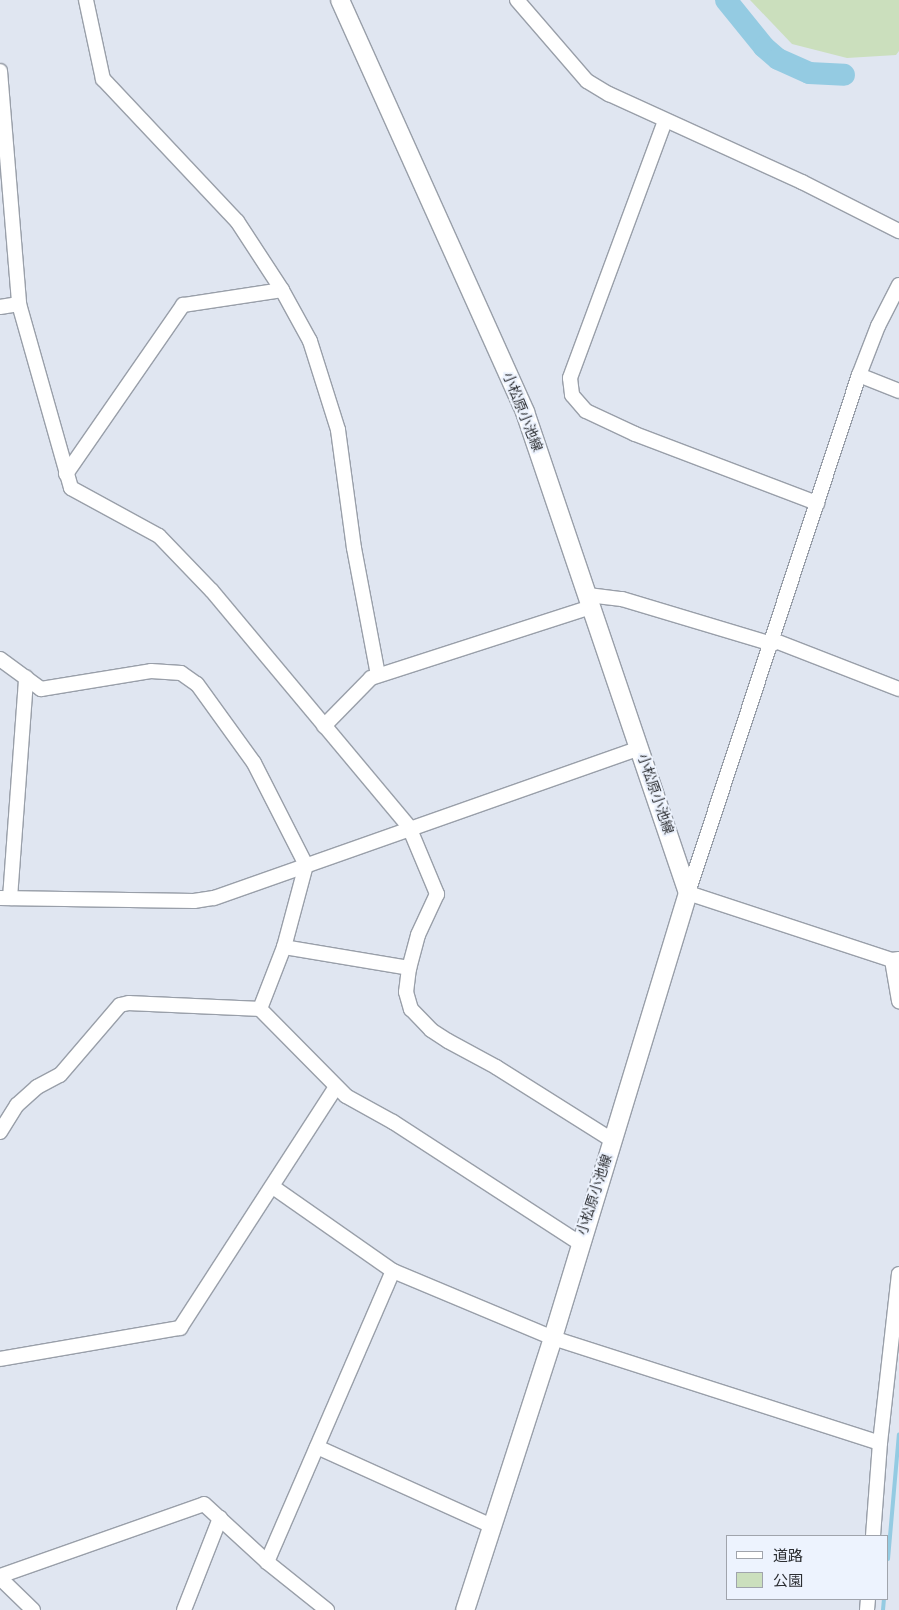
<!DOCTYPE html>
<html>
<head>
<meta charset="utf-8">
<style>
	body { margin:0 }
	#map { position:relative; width:899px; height:1610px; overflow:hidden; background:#e0e6f1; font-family:"Nunito Sans","Noto Sans JP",sans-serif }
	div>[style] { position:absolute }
	.green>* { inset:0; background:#cbdfbd }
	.stream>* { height:4px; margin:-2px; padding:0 2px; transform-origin:2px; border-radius:2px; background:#94cbe2 }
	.river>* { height:22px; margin:-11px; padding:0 11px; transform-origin:11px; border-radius:11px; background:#94cbe2 }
	.roads { filter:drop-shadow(1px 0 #999fa9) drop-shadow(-1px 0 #999fa9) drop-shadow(0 1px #999fa9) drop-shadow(0 -1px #999fa9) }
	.minor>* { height:14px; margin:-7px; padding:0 7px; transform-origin:7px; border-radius:7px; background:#fff }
	.major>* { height:18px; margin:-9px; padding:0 9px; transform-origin:9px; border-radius:9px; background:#fff }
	span { translate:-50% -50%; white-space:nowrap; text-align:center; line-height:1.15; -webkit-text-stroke:4px #edf3fe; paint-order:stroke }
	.street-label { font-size:14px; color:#2c2e32 }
	.legend { position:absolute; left:726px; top:1535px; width:162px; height:65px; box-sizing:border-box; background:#edf3fe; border:1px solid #a0a4ac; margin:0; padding:6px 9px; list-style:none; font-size:15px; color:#2c2e32 }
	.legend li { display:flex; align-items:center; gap:10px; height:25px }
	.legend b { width:25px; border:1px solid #a0a4ac }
</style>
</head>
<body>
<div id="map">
	<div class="green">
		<div style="clip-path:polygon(750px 0,899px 0,899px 51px,896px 55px,847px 58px,792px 44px)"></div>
	</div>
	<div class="stream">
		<div style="left:888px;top:1559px;width:125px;rotate:-85deg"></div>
		<div style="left:883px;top:1610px;width:11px;rotate:-85deg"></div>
	</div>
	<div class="river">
		<div style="left:726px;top:0;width:60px;rotate:51deg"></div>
		<div style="left:764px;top:47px;width:18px;rotate:41deg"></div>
		<div style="left:778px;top:59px;width:34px;rotate:24deg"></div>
		<div style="left:809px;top:73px;width:35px;rotate:3deg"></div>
	</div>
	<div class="roads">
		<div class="minor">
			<div style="left:86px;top:0;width:81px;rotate:77.9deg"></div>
			<div style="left:103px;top:79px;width:195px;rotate:46.7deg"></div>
			<div style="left:237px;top:221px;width:82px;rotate:56.9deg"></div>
			<div style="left:282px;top:290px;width:58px;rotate:61.2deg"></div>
			<div style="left:310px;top:341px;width:93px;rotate:72.5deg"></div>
			<div style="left:338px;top:430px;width:119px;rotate:82.3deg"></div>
			<div style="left:354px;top:548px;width:129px;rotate:79.3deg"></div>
			<div style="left:517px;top:0;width:107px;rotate:49.2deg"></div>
			<div style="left:587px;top:81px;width:26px;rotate:31deg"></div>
			<div style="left:609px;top:94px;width:212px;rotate:24.5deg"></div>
			<div style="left:802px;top:182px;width:109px;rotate:26.8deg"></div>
			<div style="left:0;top:71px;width:234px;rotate:85.3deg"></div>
			<div style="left:19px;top:304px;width:191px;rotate:74.2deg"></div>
			<div style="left:71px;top:488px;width:100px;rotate:28.6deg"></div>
			<div style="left:159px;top:536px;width:76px;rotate:46.1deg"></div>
			<div style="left:212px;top:591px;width:307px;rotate:50.1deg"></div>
			<div style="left:409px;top:827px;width:73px;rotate:67.3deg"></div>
			<div style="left:437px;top:894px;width:45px;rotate:114.9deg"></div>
			<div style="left:418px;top:935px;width:34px;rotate:105deg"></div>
			<div style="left:409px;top:968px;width:24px;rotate:97deg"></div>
			<div style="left:406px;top:992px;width:18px;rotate:74deg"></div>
			<div style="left:411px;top:1009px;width:29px;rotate:46deg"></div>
			<div style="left:431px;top:1030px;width:20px;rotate:33deg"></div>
			<div style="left:448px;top:1041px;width:55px;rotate:28.4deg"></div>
			<div style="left:496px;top:1067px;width:137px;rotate:32.2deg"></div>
			<div style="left:665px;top:121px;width:274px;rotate:110.3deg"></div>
			<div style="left:570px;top:378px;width:17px;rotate:83deg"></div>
			<div style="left:572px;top:395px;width:21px;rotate:49deg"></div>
			<div style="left:586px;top:411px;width:54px;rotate:25.1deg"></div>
			<div style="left:635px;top:434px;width:195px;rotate:20.8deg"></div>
			<div style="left:899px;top:285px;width:46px;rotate:117.1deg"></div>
			<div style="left:878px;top:326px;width:53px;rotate:111.2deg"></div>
			<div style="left:859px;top:375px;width:545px;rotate:108.27deg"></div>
			<div style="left:688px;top:893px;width:215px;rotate:18.2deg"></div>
			<div style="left:892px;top:960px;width:7px;rotate:-8deg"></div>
			<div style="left:0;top:307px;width:19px;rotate:-9deg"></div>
			<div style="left:859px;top:375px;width:43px;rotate:21.8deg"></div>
			<div style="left:66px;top:474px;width:206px;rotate:-55.3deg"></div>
			<div style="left:183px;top:305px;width:100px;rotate:-8.6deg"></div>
			<div style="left:588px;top:595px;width:34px;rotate:7deg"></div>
			<div style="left:622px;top:599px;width:157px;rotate:16.7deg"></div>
			<div style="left:773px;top:640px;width:135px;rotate:21.3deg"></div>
			<div style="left:0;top:659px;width:51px;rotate:36.2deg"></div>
			<div style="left:41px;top:689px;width:111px;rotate:-9.3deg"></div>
			<div style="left:151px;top:671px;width:30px;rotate:4deg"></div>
			<div style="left:181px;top:673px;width:19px;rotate:35deg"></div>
			<div style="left:197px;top:684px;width:97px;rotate:54.2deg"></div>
			<div style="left:254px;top:763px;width:114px;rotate:63deg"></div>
			<div style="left:306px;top:865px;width:85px;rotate:105deg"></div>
			<div style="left:284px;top:947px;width:66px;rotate:111.2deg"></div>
			<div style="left:324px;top:726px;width:67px;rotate:-45.6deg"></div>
			<div style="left:371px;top:678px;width:231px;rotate:-17.9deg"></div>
			<div style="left:0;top:898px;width:194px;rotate:0.9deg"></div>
			<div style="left:194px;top:901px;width:20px;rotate:-9deg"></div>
			<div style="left:214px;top:898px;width:451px;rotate:-19.4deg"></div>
			<div style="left:10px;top:898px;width:221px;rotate:-85.8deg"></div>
			<div style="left:284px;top:947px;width:127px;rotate:9.5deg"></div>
			<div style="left:892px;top:960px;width:42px;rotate:80.3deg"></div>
			<div style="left:0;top:1132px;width:32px;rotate:-58deg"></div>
			<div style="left:17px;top:1105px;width:27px;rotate:-42deg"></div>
			<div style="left:37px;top:1087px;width:26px;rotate:-28deg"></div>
			<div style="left:60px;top:1075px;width:92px;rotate:-49.4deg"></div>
			<div style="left:120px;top:1005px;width:9px;rotate:-13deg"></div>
			<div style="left:129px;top:1003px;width:131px;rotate:2.6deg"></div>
			<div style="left:260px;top:1009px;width:122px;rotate:45.3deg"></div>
			<div style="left:346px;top:1096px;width:54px;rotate:29deg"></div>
			<div style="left:393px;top:1122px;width:222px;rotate:33deg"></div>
			<div style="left:273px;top:1187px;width:146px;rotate:35deg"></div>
			<div style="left:393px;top:1271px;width:173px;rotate:22.7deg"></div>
			<div style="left:553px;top:1338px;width:343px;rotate:17.8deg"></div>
			<div style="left:880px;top:1443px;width:170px;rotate:-83.6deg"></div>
			<div style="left:0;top:1359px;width:183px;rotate:-9.8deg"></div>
			<div style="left:180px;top:1328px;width:287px;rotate:-57.1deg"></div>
			<div style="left:317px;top:1447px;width:190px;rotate:24.3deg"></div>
			<div style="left:873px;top:1536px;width:93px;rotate:-85.7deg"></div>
			<div style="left:267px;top:1562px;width:317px;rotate:-66.6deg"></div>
			<div style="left:0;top:1576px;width:216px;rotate:-19.4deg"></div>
			<div style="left:204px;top:1504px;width:86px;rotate:42.6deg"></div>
			<div style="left:267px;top:1562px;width:77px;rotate:38.7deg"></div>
			<div style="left:0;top:1578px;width:46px;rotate:44.1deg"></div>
			<div style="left:184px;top:1610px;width:99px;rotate:-68.6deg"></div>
			<div style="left:867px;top:1610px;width:11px;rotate:-85deg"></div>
		</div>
		<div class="major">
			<div style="left:340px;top:0;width:452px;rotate:65.8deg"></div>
			<div style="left:525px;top:412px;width:508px;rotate:71.28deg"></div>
			<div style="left:688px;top:893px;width:465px;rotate:106.9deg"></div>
			<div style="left:553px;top:1338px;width:286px;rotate:107.9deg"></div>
		</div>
	</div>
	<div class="street-label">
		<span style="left:522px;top:412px;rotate:68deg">小松原小池線</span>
		<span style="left:655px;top:794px;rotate:71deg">小松原小池線</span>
		<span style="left:595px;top:1195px;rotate:-72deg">小松原小池線</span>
	</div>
	<ul class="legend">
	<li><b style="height:6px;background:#fff"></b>道路</li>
	<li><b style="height:14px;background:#cbdfbd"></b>公園</li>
	</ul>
</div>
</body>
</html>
